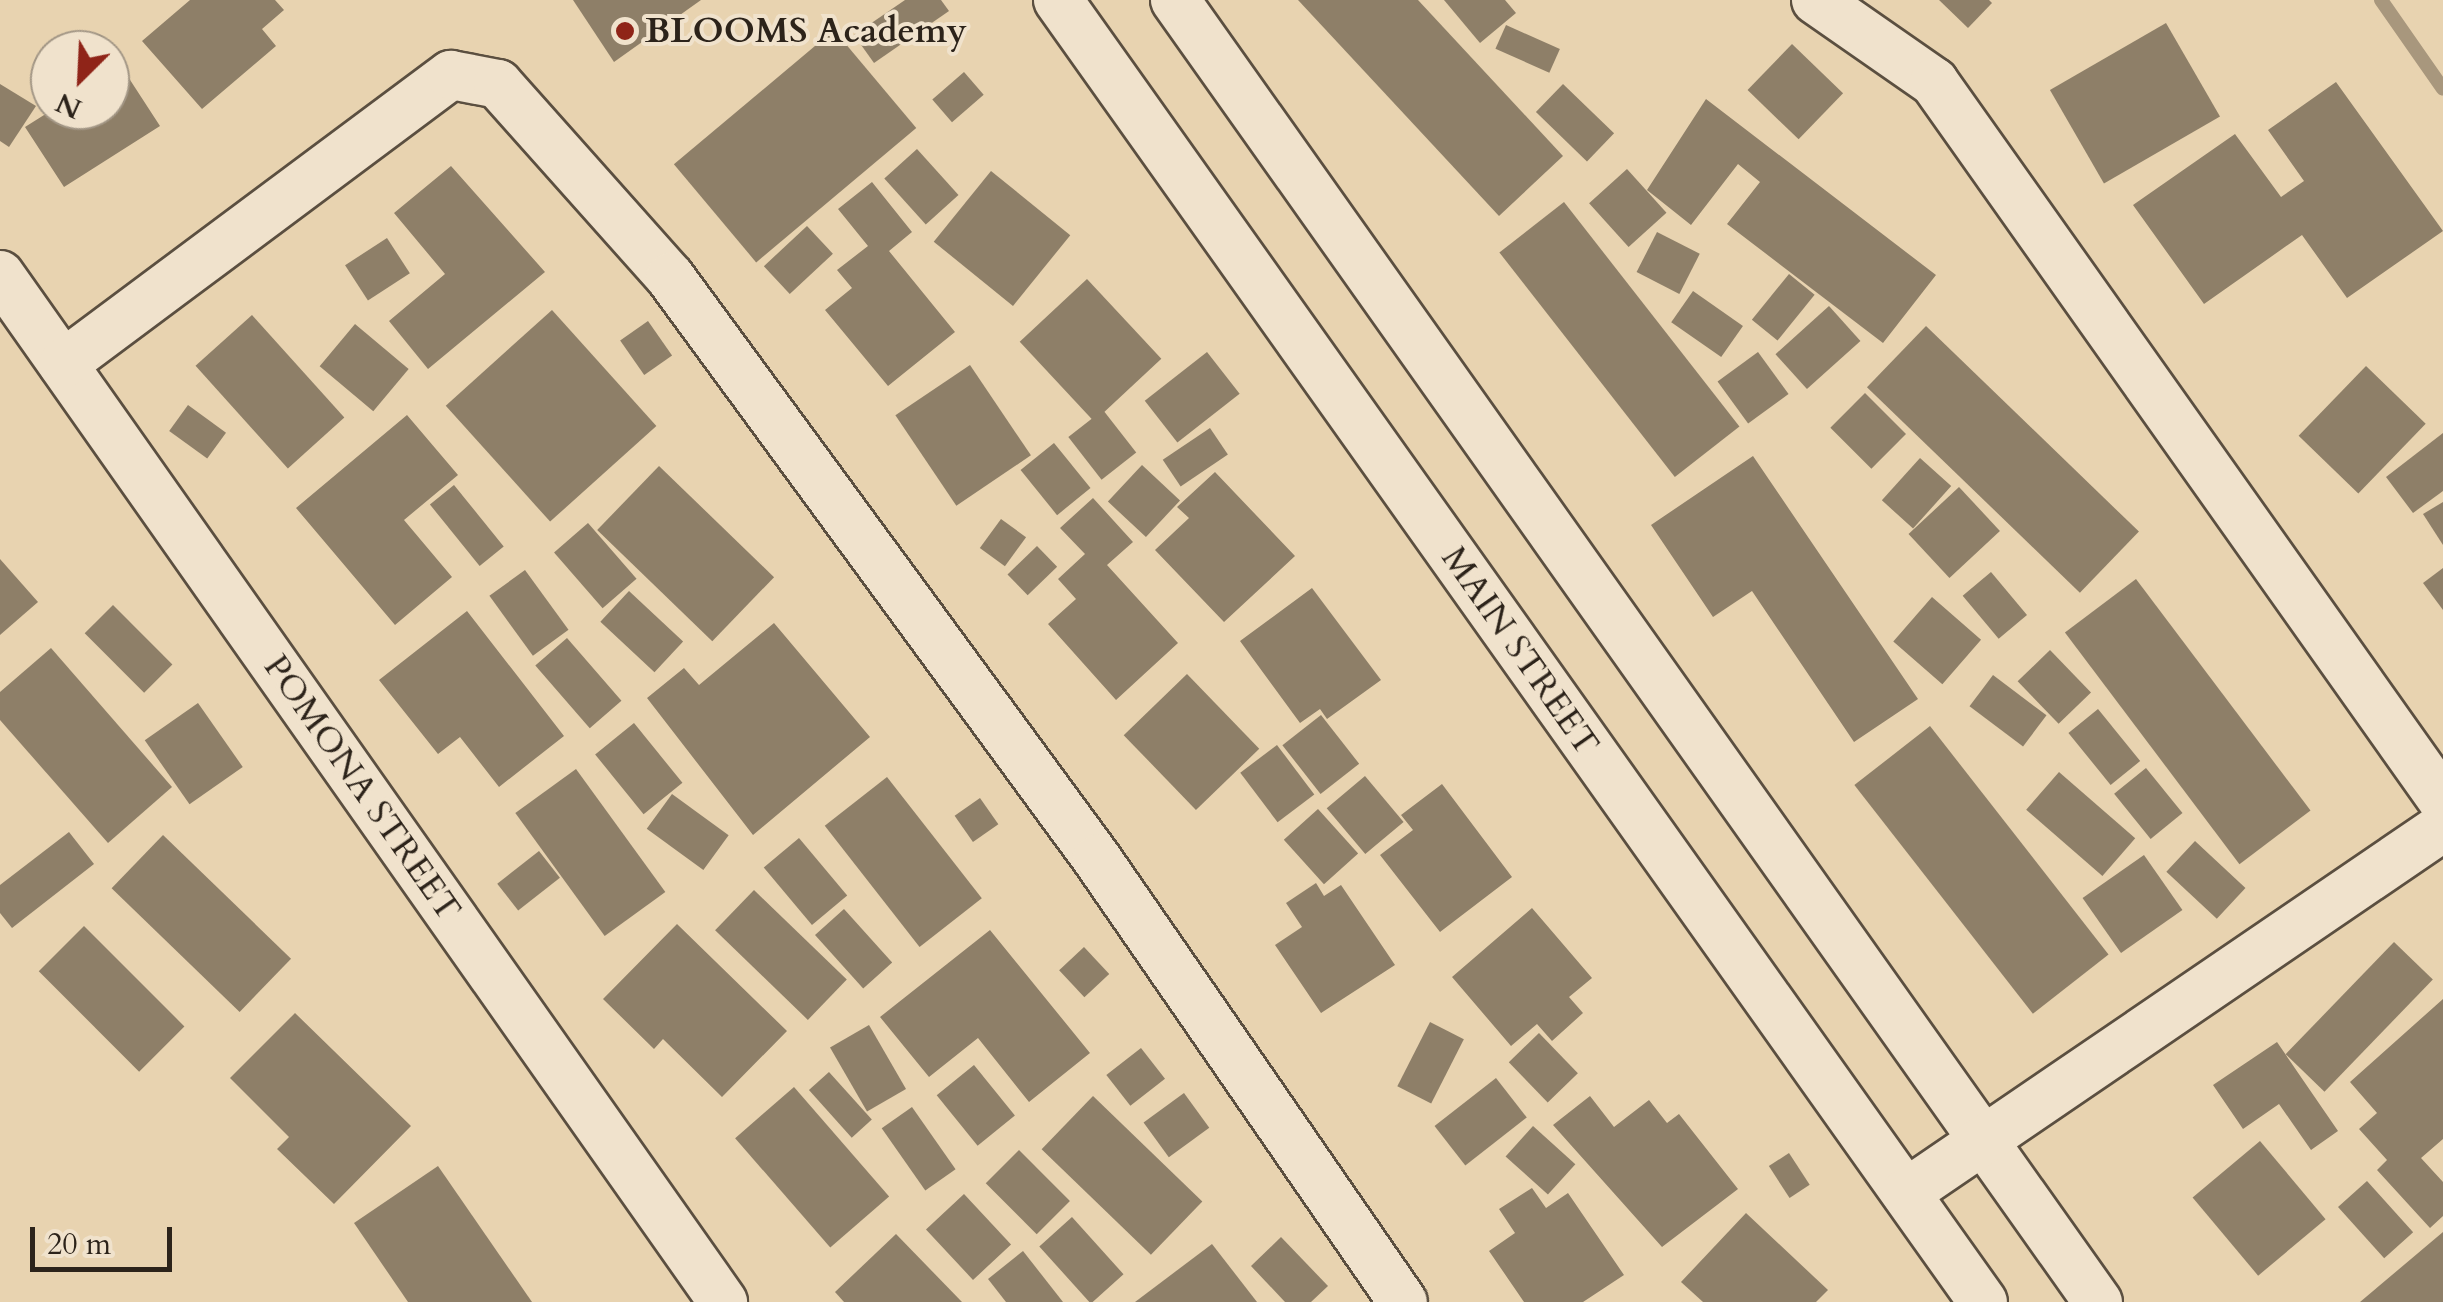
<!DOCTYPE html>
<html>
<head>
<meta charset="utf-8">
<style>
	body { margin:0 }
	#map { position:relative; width:2443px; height:1302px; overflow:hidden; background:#e8d3b0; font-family:Cardo,serif }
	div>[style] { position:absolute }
	.stream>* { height:14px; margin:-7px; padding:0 7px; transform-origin:7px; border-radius:7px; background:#a8977d }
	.building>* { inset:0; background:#8e7f68; transform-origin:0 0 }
	.roads { filter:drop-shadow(2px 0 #5b4f40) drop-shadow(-2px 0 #5b4f40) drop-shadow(0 2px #5b4f40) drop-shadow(0 -2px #5b4f40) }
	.minor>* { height:48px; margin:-24px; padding:0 24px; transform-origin:24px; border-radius:24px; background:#f0e2cc }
	.dots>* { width:28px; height:28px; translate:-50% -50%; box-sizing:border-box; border:5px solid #f0e2cc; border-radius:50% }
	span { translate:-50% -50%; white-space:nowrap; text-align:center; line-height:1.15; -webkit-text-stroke:8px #f0e2cc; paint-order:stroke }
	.poi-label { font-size:35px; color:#2c231a; font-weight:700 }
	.left { translate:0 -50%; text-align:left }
	.street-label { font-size:35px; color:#2c231a }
	.north { position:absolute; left:30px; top:30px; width:100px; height:100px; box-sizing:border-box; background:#f0e2cc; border:2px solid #a29685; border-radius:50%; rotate:204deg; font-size:28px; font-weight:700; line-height:40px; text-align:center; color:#2c231a }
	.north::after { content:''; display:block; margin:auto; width:35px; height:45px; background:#8f2418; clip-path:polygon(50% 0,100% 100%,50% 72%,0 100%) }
	.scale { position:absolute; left:30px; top:1227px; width:142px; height:45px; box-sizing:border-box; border:5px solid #2c231a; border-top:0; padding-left:12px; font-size:30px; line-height:35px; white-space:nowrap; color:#2c231a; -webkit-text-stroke:8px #f0e2cc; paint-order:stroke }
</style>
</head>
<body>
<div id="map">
	<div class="stream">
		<div style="left:2381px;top:0;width:108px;rotate:55.1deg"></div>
	</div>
	<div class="building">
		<div style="clip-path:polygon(190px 0,275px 0,284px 10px,262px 29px,276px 46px,202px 109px,142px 41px)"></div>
		<div style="clip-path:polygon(573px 0,701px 0,614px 62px)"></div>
		<div style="clip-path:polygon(905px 0,941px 0,949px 11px,874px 63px,854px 35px)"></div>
		<div style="clip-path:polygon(1298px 0,1418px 0,1563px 156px,1499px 216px)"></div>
		<div style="clip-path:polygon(1444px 0,1505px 0,1516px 13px,1480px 43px)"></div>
		<div style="clip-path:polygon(1939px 0,1989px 0,1992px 3px,1968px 28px)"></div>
		<div style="left:2166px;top:23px;width:108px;height:134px;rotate:60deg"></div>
		<div style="left:1506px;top:25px;width:59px;height:26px;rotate:24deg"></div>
		<div style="left:834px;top:30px;width:128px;height:209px;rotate:50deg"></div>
		<div style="left:1792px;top:44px;width:71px;height:64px;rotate:44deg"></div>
		<div style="clip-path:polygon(121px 66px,160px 126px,64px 187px,25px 127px,52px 110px,110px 110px,110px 73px)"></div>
		<div style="left:964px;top:72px;width:30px;height:42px;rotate:49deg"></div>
		<div style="clip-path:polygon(2336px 82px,2443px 231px,2347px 298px,2302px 235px,2204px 304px,2133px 205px,2235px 134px,2281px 197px,2304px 181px,2268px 130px)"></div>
		<div style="clip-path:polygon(0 84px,36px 106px,9px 147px,0 141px)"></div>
		<div style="left:1563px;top:84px;width:71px;height:39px;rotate:44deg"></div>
		<div style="clip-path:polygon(1706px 99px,1936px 275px,1883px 343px,1727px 224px,1760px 182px,1738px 164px,1691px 225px,1647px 190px)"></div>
		<div style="left:917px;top:149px;width:62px;height:44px;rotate:48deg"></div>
		<div style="clip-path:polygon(451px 166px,545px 272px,428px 369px,389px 321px,445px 274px,394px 213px)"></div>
		<div style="left:1627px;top:169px;width:59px;height:51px;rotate:48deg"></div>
		<div style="left:991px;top:171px;width:102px;height:91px;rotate:39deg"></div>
		<div style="clip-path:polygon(872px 182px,912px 232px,889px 251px,955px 332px,888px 386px,825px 310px,852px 288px,837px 270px,868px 246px,838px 209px)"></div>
		<div style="left:1564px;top:202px;width:285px;height:82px;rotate:52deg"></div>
		<div style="left:807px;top:226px;width:38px;height:59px;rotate:47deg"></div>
		<div style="left:1657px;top:232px;width:48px;height:45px;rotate:27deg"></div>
		<div style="left:387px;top:238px;width:42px;height:50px;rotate:57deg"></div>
		<div style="left:1789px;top:274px;width:33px;height:59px;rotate:39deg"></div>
		<div style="left:1087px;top:279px;width:109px;height:92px;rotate:47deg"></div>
		<div style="left:1693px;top:291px;width:61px;height:38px;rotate:35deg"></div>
		<div style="left:1829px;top:306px;width:47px;height:72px;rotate:48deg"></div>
		<div style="left:552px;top:310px;width:156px;height:143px;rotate:48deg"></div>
		<div style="left:252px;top:315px;width:138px;height:76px;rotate:48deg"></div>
		<div style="left:648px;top:321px;width:42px;height:34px;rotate:55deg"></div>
		<div style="left:355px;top:324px;width:70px;height:55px;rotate:40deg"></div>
		<div style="left:1926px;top:326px;width:296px;height:85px;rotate:44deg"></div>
		<div style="left:1207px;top:352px;width:53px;height:79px;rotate:52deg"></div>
		<div style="left:1758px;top:352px;width:52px;height:50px;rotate:54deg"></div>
		<div style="left:970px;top:365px;width:109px;height:90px;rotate:56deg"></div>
		<div style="left:2366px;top:366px;width:83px;height:97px;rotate:44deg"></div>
		<div style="left:1865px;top:393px;width:58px;height:49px;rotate:45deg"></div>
		<div style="left:188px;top:405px;width:47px;height:32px;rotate:36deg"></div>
		<div style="left:1103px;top:410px;width:54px;height:44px;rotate:52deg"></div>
		<div style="clip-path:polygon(407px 415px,458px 475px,404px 520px,452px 577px,395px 625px,296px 508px)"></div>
		<div style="left:1210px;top:428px;width:32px;height:57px;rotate:56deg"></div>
		<div style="clip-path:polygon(2443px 433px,2443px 491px,2413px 513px,2386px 477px)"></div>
		<div style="left:1054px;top:443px;width:58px;height:43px;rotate:51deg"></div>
		<div style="clip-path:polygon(1753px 456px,1918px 699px,1854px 742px,1752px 591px,1713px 617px,1651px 525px)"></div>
		<div style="left:1920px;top:458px;width:42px;height:57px;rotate:42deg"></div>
		<div style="left:1142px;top:465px;width:52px;height:50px;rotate:43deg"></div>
		<div style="left:659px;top:466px;width:160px;height:89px;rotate:44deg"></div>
		<div style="clip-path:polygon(1215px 472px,1295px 556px,1224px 622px,1155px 550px,1189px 518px,1177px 507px)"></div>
		<div style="left:454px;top:485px;width:79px;height:31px;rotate:51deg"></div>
		<div style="left:1959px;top:487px;width:60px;height:69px;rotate:47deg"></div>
		<div style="clip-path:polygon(1093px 498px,1133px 542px,1107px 565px,1178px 643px,1116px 700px,1048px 624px,1076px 599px,1058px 579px,1085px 554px,1060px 528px)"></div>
		<div style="clip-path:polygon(2443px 502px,2443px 545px,2423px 514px)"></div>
		<div style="left:1001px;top:519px;width:31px;height:36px;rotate:36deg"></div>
		<div style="left:588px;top:523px;width:74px;height:45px;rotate:49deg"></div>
		<div style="left:1037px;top:546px;width:29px;height:41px;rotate:46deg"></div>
		<div style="clip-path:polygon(0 559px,38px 602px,0 635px)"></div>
		<div style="clip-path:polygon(2443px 568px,2443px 610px,2423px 583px)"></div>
		<div style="left:525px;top:570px;width:74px;height:44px;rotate:54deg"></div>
		<div style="left:1991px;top:572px;width:56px;height:37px;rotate:50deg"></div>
		<div style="left:2136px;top:579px;width:290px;height:89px;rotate:53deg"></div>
		<div style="clip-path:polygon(1312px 588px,1381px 680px,1327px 719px,1320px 709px,1300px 723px,1240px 641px)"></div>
		<div style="left:629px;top:591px;width:74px;height:42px;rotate:43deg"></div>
		<div style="left:1932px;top:597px;width:65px;height:59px;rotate:41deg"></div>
		<div style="left:113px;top:605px;width:84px;height:40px;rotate:45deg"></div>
		<div style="clip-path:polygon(467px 611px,564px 736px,499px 787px,460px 737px,438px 754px,379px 680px)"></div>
		<div style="clip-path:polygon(774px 623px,870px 737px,753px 835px,647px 698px,684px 668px,699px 685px)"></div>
		<div style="left:567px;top:638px;width:83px;height:42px;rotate:49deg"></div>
		<div style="clip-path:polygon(51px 648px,172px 787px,108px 843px,0 720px,0 692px)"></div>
		<div style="left:2050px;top:650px;width:59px;height:45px;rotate:46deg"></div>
		<div style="left:1187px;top:674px;width:104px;height:88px;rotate:46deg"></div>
		<div style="left:1993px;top:675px;width:67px;height:39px;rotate:37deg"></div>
		<div style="left:198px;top:703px;width:78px;height:65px;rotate:55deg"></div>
		<div style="left:2098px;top:709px;width:67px;height:38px;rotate:51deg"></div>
		<div style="left:1321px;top:715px;width:62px;height:49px;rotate:52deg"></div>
		<div style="left:634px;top:723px;width:77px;height:50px;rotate:51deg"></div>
		<div style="left:1930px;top:726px;width:290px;height:96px;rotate:52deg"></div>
		<div style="left:1277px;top:745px;width:62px;height:46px;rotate:53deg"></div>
		<div style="left:2146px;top:768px;width:58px;height:41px;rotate:51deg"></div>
		<div style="left:576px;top:769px;width:152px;height:75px;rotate:54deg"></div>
		<div style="left:2059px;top:772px;width:101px;height:50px;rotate:41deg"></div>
		<div style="left:1365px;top:776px;width:60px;height:50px;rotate:50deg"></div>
		<div style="left:887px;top:777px;width:154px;height:79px;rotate:52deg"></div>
		<div style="clip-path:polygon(1442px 784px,1512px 877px,1440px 932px,1380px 855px,1413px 830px,1401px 815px)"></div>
		<div style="left:672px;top:794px;width:70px;height:43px;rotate:36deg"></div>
		<div style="left:980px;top:798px;width:32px;height:31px;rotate:55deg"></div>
		<div style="left:1318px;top:809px;width:60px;height:46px;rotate:48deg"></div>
		<div style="clip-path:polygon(69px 832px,94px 864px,12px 928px,0 913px,0 885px)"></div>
		<div style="left:163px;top:835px;width:178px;height:74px;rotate:44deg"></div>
		<div style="left:799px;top:838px;width:75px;height:46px;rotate:50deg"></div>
		<div style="left:2195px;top:841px;width:69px;height:42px;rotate:43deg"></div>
		<div style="left:539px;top:851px;width:34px;height:53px;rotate:52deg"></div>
		<div style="left:2144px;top:855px;width:67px;height:75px;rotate:55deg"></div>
		<div style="clip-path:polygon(1316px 883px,1324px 896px,1341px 885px,1395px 965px,1321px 1013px,1275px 945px,1302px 927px,1286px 903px)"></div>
		<div style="left:754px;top:890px;width:129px;height:56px;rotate:44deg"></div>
		<div style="clip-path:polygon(1532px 908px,1592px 978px,1569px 997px,1583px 1013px,1552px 1041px,1537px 1024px,1511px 1046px,1452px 977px)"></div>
		<div style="left:844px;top:909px;width:72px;height:39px;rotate:48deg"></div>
		<div style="clip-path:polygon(677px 924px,787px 1031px,722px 1097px,663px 1039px,654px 1049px,603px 999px)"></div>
		<div style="left:84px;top:926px;width:142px;height:64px;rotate:45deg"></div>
		<div style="clip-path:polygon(990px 930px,1090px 1053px,1029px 1102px,978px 1038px,929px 1077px,880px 1017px)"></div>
		<div style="left:2394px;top:942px;width:54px;height:156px;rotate:44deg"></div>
		<div style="left:1084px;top:947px;width:37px;height:34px;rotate:47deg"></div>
		<div style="clip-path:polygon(2443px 999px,2443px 1139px,2421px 1158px,2443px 1182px,2443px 1216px,2430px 1228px,2377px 1170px,2387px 1160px,2359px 1129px,2377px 1113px,2350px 1082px)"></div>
		<div style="clip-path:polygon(295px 1013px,411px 1126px,334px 1204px,277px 1149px,289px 1137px,230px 1078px)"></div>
		<div style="left:1430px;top:1022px;width:38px;height:72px;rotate:27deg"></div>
		<div style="left:869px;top:1025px;width:74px;height:45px;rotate:60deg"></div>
		<div style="left:1539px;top:1033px;width:56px;height:42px;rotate:46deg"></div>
		<div style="clip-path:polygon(2277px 1042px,2338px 1131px,2311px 1150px,2279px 1104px,2243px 1129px,2213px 1085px)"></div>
		<div style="left:1141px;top:1048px;width:39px;height:44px;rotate:52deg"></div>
		<div style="left:974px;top:1065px;width:65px;height:48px;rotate:51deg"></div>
		<div style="left:829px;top:1072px;width:64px;height:27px;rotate:48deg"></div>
		<div style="left:1496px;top:1078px;width:50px;height:78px;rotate:52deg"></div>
		<div style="left:794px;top:1087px;width:145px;height:78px;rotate:49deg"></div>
		<div style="left:1184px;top:1093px;width:43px;height:50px;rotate:54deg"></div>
		<div style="left:1093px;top:1096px;width:152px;height:74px;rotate:44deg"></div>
		<div style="clip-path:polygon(1590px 1096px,1614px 1127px,1649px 1100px,1667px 1123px,1679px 1114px,1738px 1189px,1662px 1247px,1553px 1125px)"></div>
		<div style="left:912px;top:1107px;width:76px;height:37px;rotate:55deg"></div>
		<div style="left:1533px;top:1126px;width:57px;height:41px;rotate:42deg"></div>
		<div style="left:2260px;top:1141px;width:102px;height:88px;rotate:50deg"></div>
		<div style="left:1019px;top:1150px;width:72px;height:47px;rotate:45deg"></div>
		<div style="left:1789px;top:1153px;width:38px;height:24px;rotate:57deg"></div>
		<div style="clip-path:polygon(438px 1166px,532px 1302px,408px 1302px,354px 1223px)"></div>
		<div style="left:2367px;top:1181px;width:69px;height:39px;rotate:48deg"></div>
		<div style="clip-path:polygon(1532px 1188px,1546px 1208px,1568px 1193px,1624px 1275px,1583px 1302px,1524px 1302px,1489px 1251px,1515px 1233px,1499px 1209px)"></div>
		<div style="left:964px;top:1194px;width:69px;height:52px;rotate:47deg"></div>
		<div style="clip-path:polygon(1746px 1213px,1828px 1290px,1816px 1302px,1703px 1302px,1681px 1282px)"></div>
		<div style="left:1072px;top:1217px;width:77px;height:44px;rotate:48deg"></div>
		<div style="clip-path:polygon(2443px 1232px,2443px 1302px,2360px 1302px)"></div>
		<div style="clip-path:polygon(896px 1234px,962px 1302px,844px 1302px,835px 1292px)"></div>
		<div style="clip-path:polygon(1281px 1237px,1328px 1286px,1311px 1302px,1285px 1302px,1251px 1266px)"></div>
		<div style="clip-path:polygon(1212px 1244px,1257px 1302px,1135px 1302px)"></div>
		<div style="clip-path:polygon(1023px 1251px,1063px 1302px,1006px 1302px,988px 1279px)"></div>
	</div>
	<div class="roads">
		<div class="minor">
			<div style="left:1058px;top:0;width:1597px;rotate:54.61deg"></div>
			<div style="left:1175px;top:0;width:1596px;rotate:54.67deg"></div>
			<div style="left:1816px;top:0;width:144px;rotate:34.8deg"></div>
			<div style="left:1934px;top:82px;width:881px;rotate:54.7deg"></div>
			<div style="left:0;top:275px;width:1256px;rotate:54.85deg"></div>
			<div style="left:63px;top:364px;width:484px;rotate:-36.7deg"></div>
			<div style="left:451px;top:75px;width:48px;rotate:10.8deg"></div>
			<div style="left:498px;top:84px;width:259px;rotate:48.3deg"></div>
			<div style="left:670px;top:277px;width:722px;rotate:53.73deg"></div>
			<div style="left:1097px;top:859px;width:538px;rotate:55.37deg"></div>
			<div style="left:1906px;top:1193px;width:650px;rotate:-34.28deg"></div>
		</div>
	</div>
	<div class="dots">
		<div style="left:625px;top:31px;background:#8f2418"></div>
	</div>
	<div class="poi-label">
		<span class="left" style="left:645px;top:31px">BLOOMS Academy</span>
	</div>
	<div class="street-label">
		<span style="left:1520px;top:651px;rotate:55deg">MAIN STREET</span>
		<span style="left:362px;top:788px;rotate:55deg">POMONA STREET</span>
	</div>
	<div class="north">N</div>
	<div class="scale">20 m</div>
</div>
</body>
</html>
